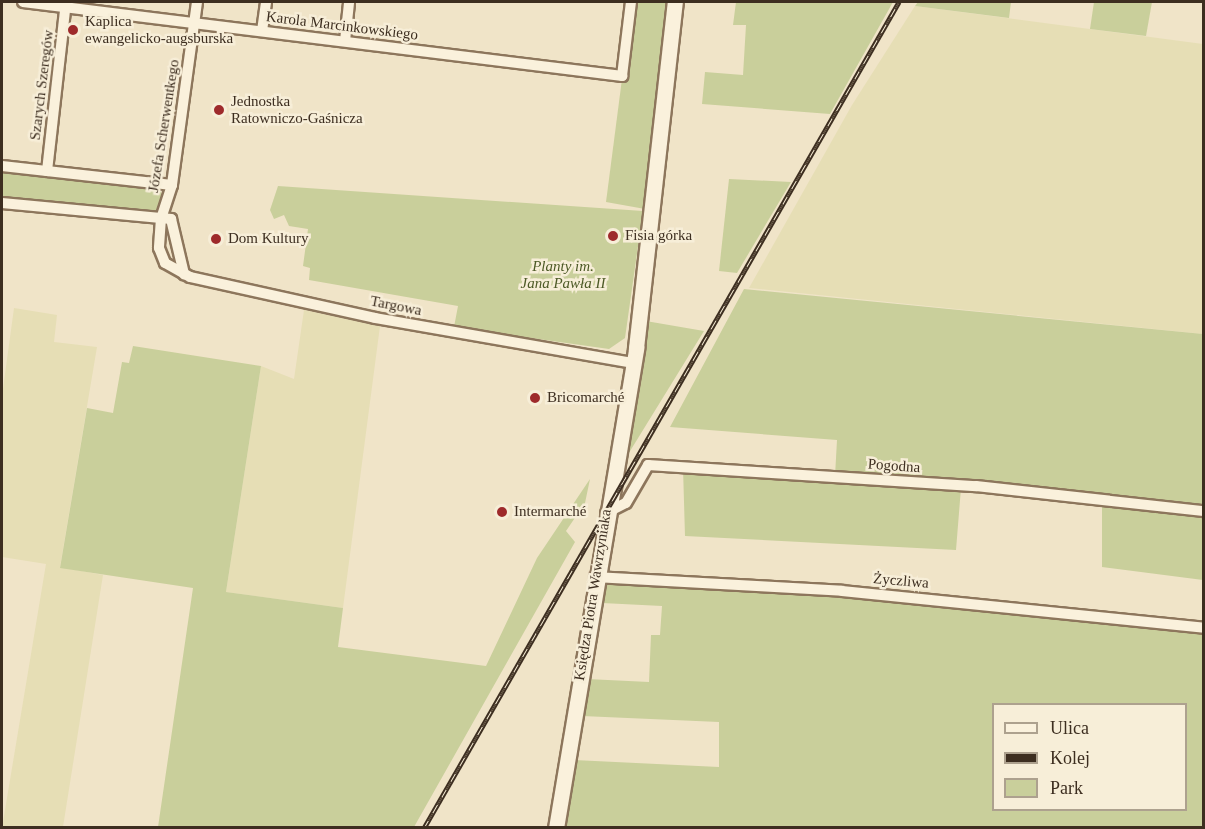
<!DOCTYPE html>
<html>
<head>
<meta charset="utf-8">
<style>
	body { margin:0 }
	#map { position:relative; width:1205px; height:829px; overflow:hidden; background:#f0e4c8; font-family:Georgia,serif }
	div>[style] { position:absolute }
	.farmland>* { inset:0; background:#e6deb5 }
	.green>* { inset:0; background:#c9cf9b }
	.roads { filter:drop-shadow(2px 0 #8d765c) drop-shadow(-2px 0 #8d765c) drop-shadow(0 2px #8d765c) drop-shadow(0 -2px #8d765c) }
	.street>* { height:10px; margin:-5px; padding:0 5px; transform-origin:5px; border-radius:5px; background:#faf1dc }
	.secondary>* { height:15px; margin:-7.5px; padding:0 7.5px; transform-origin:7.5px; border-radius:7.5px; background:#faf1dc }
	.rail>* { height:5px; margin-top:-2.5px; transform-origin:0; background:repeating-linear-gradient(90deg,#f7eed8 0 9px,#3d2e20 0 18px); box-sizing:border-box; border-block:2px solid #3d2e20 }
	.dots>* { width:16px; height:16px; translate:-50% -50%; box-sizing:border-box; border:3px solid #f7eed8; border-radius:50% }
	span { translate:-50% -50%; white-space:nowrap; text-align:center; line-height:1.15; -webkit-text-stroke:5px #f7eed8; paint-order:stroke }
	.poi-label { font-size:15px; color:#3d2e20 }
	.left { translate:0 -50%; text-align:left }
	.street-label { font-size:15px; color:#3d2e20 }
	.park-label { font-size:15px; color:#4d5a26; font-style:italic }
	.frame { position:absolute; inset:0; border:3px solid #3d2e20; pointer-events:none }
	.legend { position:absolute; left:992px; top:703px; width:195px; height:108px; box-sizing:border-box; background:#f7eed8; border:2px solid #ada18e; margin:0; padding:8px 10px; list-style:none; font-size:18px; color:#3d2e20 }
	.legend li { display:flex; align-items:center; gap:12px; height:30px }
	.legend b { width:30px; border:2px solid #ada18e }
</style>
</head>
<body>
<div id="map">
	<div class="farmland">
		<div style="clip-path:polygon(915px 6px,1203px 44px,1203px 334px,749px 288px,852px 105px)"></div>
		<div style="clip-path:polygon(14px 308px,57px 315px,54px 342px,97px 347px,60px 567px,103px 575px,63px 827px,2px 828px,46px 564px,2px 557px,2px 396px)"></div>
		<div style="clip-path:polygon(304px 310px,380px 326px,343px 608px,226px 592px,261px 366px,294px 379px)"></div>
	</div>
	<div class="green">
		<div style="clip-path:polygon(632px 2px,667px 2px,645px 209px,606px 202px)"></div>
		<div style="clip-path:polygon(736px 2px,893px 2px,830px 114px,702px 104px,705px 72px,743px 75px,746px 25px,733px 25px)"></div>
		<div style="clip-path:polygon(918px 2px,1011px 2px,1009px 18px,915px 6px)"></div>
		<div style="clip-path:polygon(1094px 2px,1152px 2px,1146px 36px,1090px 29px)"></div>
		<div style="clip-path:polygon(2px 170px,155px 185px,163px 195px,158px 210px,151px 213px,2px 199px)"></div>
		<div style="clip-path:polygon(729px 179px,791px 182px,737px 273px,719px 271px)"></div>
		<div style="clip-path:polygon(278px 186px,643px 211px,625px 338px,609px 349px,454px 327px,458px 306px,309px 280px,310px 268px,303px 266px,308px 229px,289px 226px,284px 215px,274px 219px,270px 210px)"></div>
		<div style="clip-path:polygon(744px 289px,1203px 334px,1203px 580px,1102px 567px,1102px 501px,961px 488px,956px 550px,685px 536px,683px 468px,835px 476px,837px 440px,670px 427px)"></div>
		<div style="clip-path:polygon(640px 320px,704px 331px,627px 456px,639px 368px)"></div>
		<div style="clip-path:polygon(133px 346px,261px 366px,226px 592px,343px 608px,338px 647px,486px 666px,537px 558px,590px 479px,585px 503px,566px 531px,575px 542px,414px 827px,158px 827px,193px 588px,60px 568px,87px 408px,113px 413px,122px 362px,129px 363px)"></div>
		<div style="clip-path:polygon(evenodd,605px 578px,1203px 626px,1203px 827px,564px 828px,574px 760px,719px 767px,719px 722px,582px 716px,587px 679px,649px 682px,651px 635px,660px 635px,662px 606px,602px 603px,605px 578px,994px 704px,1186px 704px,1186px 810px,994px 810px,994px 704px)"></div>
	</div>
	<div class="roads">
		<div class="street">
			<div style="left:23px;top:2px;width:604px;rotate:7.04deg"></div>
			<div style="left:622px;top:76px;width:75px;rotate:-83.1deg"></div>
			<div style="left:197px;top:2px;width:185px;rotate:97.8deg"></div>
			<div style="left:172px;top:185px;width:35px;rotate:108deg"></div>
			<div style="left:161px;top:218px;width:30px;rotate:94deg"></div>
			<div style="left:159px;top:248px;width:16px;rotate:68deg"></div>
			<div style="left:165px;top:263px;width:29px;rotate:29deg"></div>
			<div style="left:190px;top:277px;width:189px;rotate:12.5deg"></div>
			<div style="left:375px;top:318px;width:262px;rotate:9.9deg"></div>
			<div style="left:262px;top:31px;width:29px;rotate:-82deg"></div>
			<div style="left:345px;top:41px;width:39px;rotate:-84deg"></div>
			<div style="left:2px;top:166px;width:171px;rotate:6.4deg"></div>
			<div style="left:47px;top:171px;width:170px;rotate:-83.6deg"></div>
			<div style="left:2px;top:203px;width:170px;rotate:5.4deg"></div>
			<div style="left:171px;top:219px;width:57px;rotate:76.7deg"></div>
			<div style="left:606px;top:513px;width:22px;rotate:-27deg"></div>
			<div style="left:626px;top:503px;width:44px;rotate:-59.9deg"></div>
			<div style="left:648px;top:465px;width:329px;rotate:3.7deg"></div>
			<div style="left:976px;top:486px;width:229px;rotate:6.3deg"></div>
			<div style="left:595px;top:577px;width:247px;rotate:3.2deg"></div>
			<div style="left:842px;top:591px;width:364px;rotate:5.8deg"></div>
		</div>
		<div class="secondary">
			<div style="left:556px;top:828px;width:487px;rotate:-80.5deg"></div>
			<div style="left:636px;top:348px;width:348px;rotate:-83.6deg"></div>
		</div>
	</div>
	<div class="rail">
		<div style="left:424px;top:828px;width:953px;rotate:-60.1deg"></div>
	</div>
	<div class="dots">
		<div style="left:73px;top:30px;background:#9e2a2b"></div>
		<div style="left:219px;top:110px;background:#9e2a2b"></div>
		<div style="left:613px;top:236px;background:#9e2a2b"></div>
		<div style="left:216px;top:239px;background:#9e2a2b"></div>
		<div style="left:535px;top:398px;background:#9e2a2b"></div>
		<div style="left:502px;top:512px;background:#9e2a2b"></div>
	</div>
	<div class="poi-label">
		<span class="left" style="left:85px;top:30px">Kaplica<br>ewangelicko-augsburska</span>
		<span class="left" style="left:231px;top:110px">Jednostka<br>Ratowniczo-Gaśnicza</span>
		<span class="left" style="left:625px;top:236px">Fisia górka</span>
		<span class="left" style="left:228px;top:239px">Dom Kultury</span>
		<span class="left" style="left:547px;top:398px">Bricomarché</span>
		<span class="left" style="left:514px;top:512px">Intermarché</span>
	</div>
	<div class="street-label">
		<span style="left:342px;top:26px;rotate:7deg">Karola Marcinkowskiego</span>
		<span style="left:42px;top:85px;rotate:-83deg">Szarych Szeregów</span>
		<span style="left:164px;top:126px;rotate:-81deg">Józefa Scherwentkego</span>
		<span style="left:396px;top:306px;rotate:11deg">Targowa</span>
		<span style="left:894px;top:466px;rotate:4deg">Pogodna</span>
		<span style="left:901px;top:581px;rotate:5deg">Życzliwa</span>
		<span style="left:593px;top:595px;rotate:-81deg">Księdza Piotra Wawrzyniaka</span>
	</div>
	<div class="park-label">
		<span style="left:563px;top:275px">Planty im.<br>Jana Pawła II</span>
	</div>
	<div class="frame"></div>
	<ul class="legend">
	<li><b style="height:8px;background:#faf1dc"></b>Ulica</li>
	<li><b style="height:8px;background:#3d2e20"></b>Kolej</li>
	<li><b style="height:16px;background:#c9cf9b"></b>Park</li>
	</ul>
</div>
</body>
</html>
